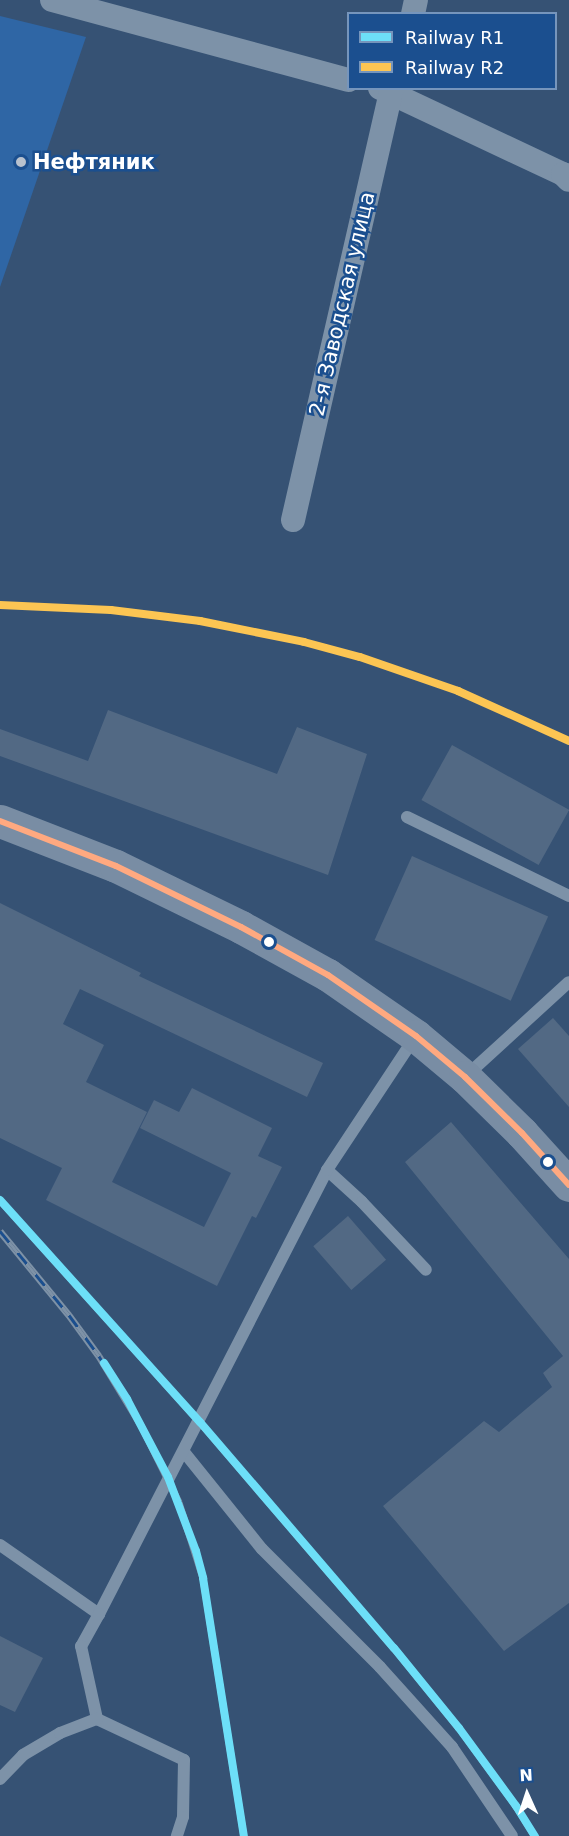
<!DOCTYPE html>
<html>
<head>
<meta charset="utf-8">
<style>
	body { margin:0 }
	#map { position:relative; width:569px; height:1836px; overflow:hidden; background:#365274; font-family:"DejaVu Sans",sans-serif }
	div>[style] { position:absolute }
	.green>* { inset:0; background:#2f66a5 }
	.building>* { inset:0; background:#526984; transform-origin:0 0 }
	.service>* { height:12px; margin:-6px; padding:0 6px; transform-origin:6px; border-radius:6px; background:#7d92a8 }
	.minor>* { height:24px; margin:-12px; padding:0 12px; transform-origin:12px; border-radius:12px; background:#7d92a8 }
	.secondary>* { height:33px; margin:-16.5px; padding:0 16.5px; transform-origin:16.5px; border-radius:16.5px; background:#798da4 }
	.rail>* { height:7px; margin-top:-3.5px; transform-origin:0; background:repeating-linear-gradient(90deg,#1b4f8f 0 14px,#7e92a7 0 28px); box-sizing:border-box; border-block:2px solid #7e92a7 }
	.bus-1>* { height:6px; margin:-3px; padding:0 3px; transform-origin:3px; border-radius:3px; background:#ffa980 }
	.rail-1>* { height:8px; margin:-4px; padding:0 4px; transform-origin:4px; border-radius:4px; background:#6ddff8 }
	.rail-2>* { height:8px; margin:-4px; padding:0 4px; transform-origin:4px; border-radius:4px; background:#fcc553 }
	.dots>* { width:16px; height:16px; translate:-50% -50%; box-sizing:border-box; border:3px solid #1b4f8f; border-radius:50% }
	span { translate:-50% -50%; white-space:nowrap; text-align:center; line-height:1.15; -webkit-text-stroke:5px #1b4f8f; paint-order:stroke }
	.poi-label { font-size:21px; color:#fff; font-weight:700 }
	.left { translate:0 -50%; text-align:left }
	.street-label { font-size:21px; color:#fff }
	.legend { position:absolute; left:347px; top:12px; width:210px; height:78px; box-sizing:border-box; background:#1b4f8f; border:2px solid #7695bc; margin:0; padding:8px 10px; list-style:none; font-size:18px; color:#fff }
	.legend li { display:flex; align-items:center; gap:12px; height:30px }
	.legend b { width:30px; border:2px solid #7695bc }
	.north { position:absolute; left:497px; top:1764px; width:60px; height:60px; -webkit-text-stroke:4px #1b4f8f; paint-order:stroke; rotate:357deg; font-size:16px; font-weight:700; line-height:24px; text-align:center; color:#fff }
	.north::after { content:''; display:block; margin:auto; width:21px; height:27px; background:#fff; clip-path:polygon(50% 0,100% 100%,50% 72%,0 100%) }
</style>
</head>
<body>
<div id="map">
	<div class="green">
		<div style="clip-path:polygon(0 16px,86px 37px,0 287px)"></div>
	</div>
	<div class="building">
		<div style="clip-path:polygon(108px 710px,277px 774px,297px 727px,367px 754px,328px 875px,0 756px,0 729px,88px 761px)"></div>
		<div style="left:452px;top:745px;width:134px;height:63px;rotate:29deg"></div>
		<div style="left:412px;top:856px;width:149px;height:92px;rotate:24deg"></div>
		<div style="clip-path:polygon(0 903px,141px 973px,139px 976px,323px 1063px,307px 1097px,80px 989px,63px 1024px,104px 1045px,86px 1082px,147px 1112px,112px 1182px,204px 1227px,231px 1173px,140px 1128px,154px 1100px,179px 1112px,192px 1088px,272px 1128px,258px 1156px,282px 1167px,256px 1218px,252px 1216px,217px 1286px,46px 1200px,62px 1168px,0 1138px)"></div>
		<div style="clip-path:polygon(553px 1018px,569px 1036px,569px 1107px,518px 1049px)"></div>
		<div style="clip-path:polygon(451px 1122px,569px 1259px,569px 1603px,504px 1651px,383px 1506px,484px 1421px,499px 1432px,552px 1387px,543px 1373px,563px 1356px,405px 1162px)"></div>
		<div style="left:348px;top:1216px;width:58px;height:46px;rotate:49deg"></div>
		<div style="clip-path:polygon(0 1636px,43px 1658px,15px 1712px,0 1705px)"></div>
	</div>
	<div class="service">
		<div style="left:407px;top:817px;width:180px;rotate:26deg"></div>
		<div style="left:466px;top:1076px;width:139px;rotate:-42.4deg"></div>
		<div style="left:327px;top:1170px;width:47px;rotate:42.4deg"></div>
		<div style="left:362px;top:1202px;width:93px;rotate:46.7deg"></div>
		<div style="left:184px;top:1452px;width:124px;rotate:51.2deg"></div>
		<div style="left:262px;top:1549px;width:167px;rotate:45deg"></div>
		<div style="left:380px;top:1667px;width:108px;rotate:48deg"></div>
		<div style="left:452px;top:1747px;width:107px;rotate:56deg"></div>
		<div style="left:0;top:1545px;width:121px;rotate:34.9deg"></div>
		<div style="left:99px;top:1614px;width:499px;rotate:-62.8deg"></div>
		<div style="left:327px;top:1170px;width:159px;rotate:-56.5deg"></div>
		<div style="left:99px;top:1614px;width:37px;rotate:119deg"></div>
		<div style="left:81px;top:1646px;width:75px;rotate:77.6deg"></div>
		<div style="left:97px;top:1719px;width:96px;rotate:25.2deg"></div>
		<div style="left:184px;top:1760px;width:57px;rotate:91deg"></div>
		<div style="left:183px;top:1817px;width:20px;rotate:108deg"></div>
		<div style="left:0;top:1779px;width:33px;rotate:-46deg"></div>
		<div style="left:23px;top:1755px;width:43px;rotate:-30.7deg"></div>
		<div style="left:60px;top:1733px;width:40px;rotate:-21deg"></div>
	</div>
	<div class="minor">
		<div style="left:52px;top:0;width:307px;rotate:15.1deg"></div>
		<div style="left:413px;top:14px;width:14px;rotate:-78deg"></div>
		<div style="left:380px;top:88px;width:202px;rotate:25.2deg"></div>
		<div style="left:563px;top:174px;width:8px;rotate:45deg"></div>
		<div style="left:293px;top:520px;width:443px;rotate:-77.1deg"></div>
	</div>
	<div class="secondary">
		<div style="left:0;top:821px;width:124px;rotate:21.2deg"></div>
		<div style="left:116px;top:866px;width:139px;rotate:26deg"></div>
		<div style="left:241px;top:927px;width:99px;rotate:28.9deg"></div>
		<div style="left:328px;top:975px;width:107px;rotate:34.7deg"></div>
		<div style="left:416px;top:1036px;width:64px;rotate:39.9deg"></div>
		<div style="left:465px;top:1077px;width:80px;rotate:44.5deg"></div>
		<div style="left:522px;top:1133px;width:70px;rotate:47.9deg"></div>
	</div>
	<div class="rail">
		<div style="left:0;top:1200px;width:299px;rotate:48deg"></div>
		<div style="left:200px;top:1422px;width:298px;rotate:49.4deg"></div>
		<div style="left:394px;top:1648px;width:103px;rotate:50.9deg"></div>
		<div style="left:459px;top:1728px;width:97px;rotate:53.8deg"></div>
		<div style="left:516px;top:1806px;width:36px;rotate:58deg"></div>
		<div style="left:0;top:1231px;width:109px;rotate:50.6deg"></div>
		<div style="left:69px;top:1315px;width:51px;rotate:53.8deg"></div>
		<div style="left:99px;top:1356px;width:81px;rotate:58.7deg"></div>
		<div style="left:141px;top:1425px;width:86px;rotate:63.7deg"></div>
		<div style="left:179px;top:1502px;width:80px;rotate:72.5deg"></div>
		<div style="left:203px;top:1578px;width:261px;rotate:81deg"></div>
	</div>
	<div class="bus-1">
		<div style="left:0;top:821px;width:124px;rotate:21.2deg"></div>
		<div style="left:116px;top:866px;width:139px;rotate:26deg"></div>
		<div style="left:241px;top:927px;width:99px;rotate:28.9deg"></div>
		<div style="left:328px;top:975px;width:107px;rotate:34.7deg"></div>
		<div style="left:416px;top:1036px;width:64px;rotate:39.9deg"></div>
		<div style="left:465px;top:1077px;width:80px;rotate:44.5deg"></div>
		<div style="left:522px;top:1133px;width:70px;rotate:47.9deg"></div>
	</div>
	<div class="rail-1">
		<div style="left:0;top:1200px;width:299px;rotate:48deg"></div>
		<div style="left:200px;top:1422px;width:298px;rotate:49.4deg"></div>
		<div style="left:394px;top:1648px;width:103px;rotate:50.9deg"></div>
		<div style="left:459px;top:1728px;width:97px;rotate:53.8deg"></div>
		<div style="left:516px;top:1806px;width:36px;rotate:58deg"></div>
		<div style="left:104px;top:1363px;width:43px;rotate:57.4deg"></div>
		<div style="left:127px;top:1399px;width:88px;rotate:62.3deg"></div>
		<div style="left:168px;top:1477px;width:79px;rotate:69.3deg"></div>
		<div style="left:196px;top:1551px;width:28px;rotate:75deg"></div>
		<div style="left:203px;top:1578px;width:261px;rotate:81deg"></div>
	</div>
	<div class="rail-2">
		<div style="left:0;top:605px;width:111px;rotate:2.6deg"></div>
		<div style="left:111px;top:610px;width:90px;rotate:7deg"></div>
		<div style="left:200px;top:621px;width:106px;rotate:11.4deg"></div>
		<div style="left:304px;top:642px;width:58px;rotate:15deg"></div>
		<div style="left:360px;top:657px;width:104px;rotate:19.1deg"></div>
		<div style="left:458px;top:691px;width:122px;rotate:24.2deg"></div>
	</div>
	<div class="dots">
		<div style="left:21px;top:162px;background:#b9c2ce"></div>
		<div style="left:269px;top:942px;background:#fff"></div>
		<div style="left:548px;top:1162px;background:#fff"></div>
	</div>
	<div class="poi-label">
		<span class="left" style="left:33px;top:162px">Нефтяник</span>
	</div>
	<div class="street-label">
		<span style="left:342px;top:304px;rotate:-77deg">2-я Заводская улица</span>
	</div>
	<ul class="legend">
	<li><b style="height:8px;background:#6ddff8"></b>Railway R1</li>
	<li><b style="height:8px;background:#fcc553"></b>Railway R2</li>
	</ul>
	<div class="north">N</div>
</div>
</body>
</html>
